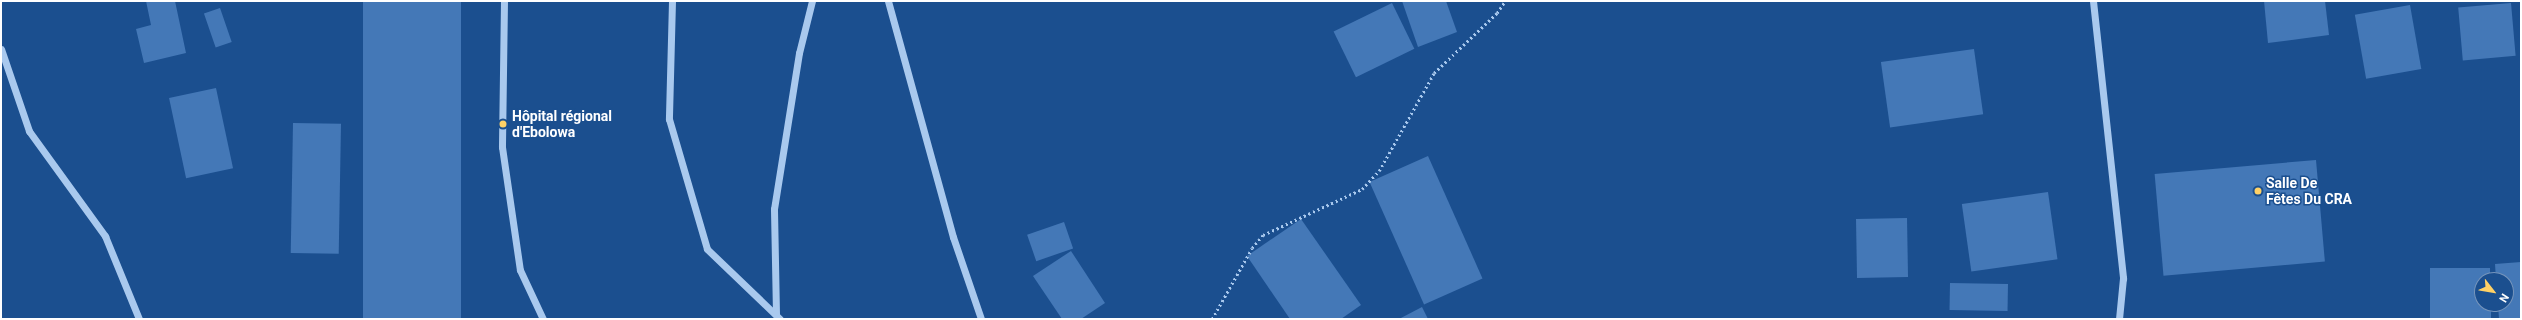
<!DOCTYPE html>
<html>
<head>
<meta charset="utf-8">
<style>
	body { margin:0 }
	#map { position:relative; width:2522px; height:320px; overflow:hidden; background:#1b4f8f; font-family:Roboto,sans-serif }
	div>[style] { position:absolute }
	.building>* { inset:0; background:#4478b7; transform-origin:0 0 }
	.path>* { height:2.5px; margin-top:-1.25px; transform-origin:0; background:repeating-linear-gradient(90deg,#a9c9ee 0 2px,transparent 0 5px) }
	.minor>* { height:7px; margin:-3.5px; padding:0 3.5px; transform-origin:3.5px; border-radius:3.5px; background:#a9c9ee }
	.dots>* { width:11px; height:11px; translate:-50% -50%; box-sizing:border-box; border:2px solid #1b4f8f; border-radius:50% }
	span { translate:-50% -50%; white-space:nowrap; text-align:center; line-height:1.15; -webkit-text-stroke:3px #1b4f8f; paint-order:stroke }
	.poi-label { font-size:14px; color:#fff; font-weight:700 }
	.left { translate:0 -50%; text-align:left }
	.frame { position:absolute; inset:0; border:2px solid #fff; pointer-events:none }
	.north { position:absolute; left:2474px; top:272px; width:40px; height:40px; box-sizing:border-box; background:#1b4f8f; border:1px solid #7695bc; border-radius:50%; rotate:121deg; font-size:11px; font-weight:700; line-height:16px; text-align:center; color:#fff }
	.north::after { content:''; display:block; margin:auto; width:14px; height:18px; background:#ffd166; clip-path:polygon(50% 0,100% 100%,50% 72%,0 100%) }
</style>
</head>
<body>
<div id="map">
	<div class="building">
		<div style="clip-path:polygon(146px 1px,175px 1px,186px 53px,144px 63px,136px 29px,151px 25px)"></div>
		<div style="left:363px;top:1px;width:98px;height:319px"></div>
		<div style="clip-path:polygon(1402px 1px,1446px 1px,1457px 32px,1418px 47px)"></div>
		<div style="clip-path:polygon(2264px 1px,2325px 1px,2329px 35px,2268px 43px)"></div>
		<div style="left:1392px;top:3px;width:51px;height:65px;rotate:64deg"></div>
		<div style="left:2511px;top:3px;width:53px;height:53px;rotate:85deg"></div>
		<div style="left:2410px;top:5px;width:65px;height:56px;rotate:80deg"></div>
		<div style="left:220px;top:8px;width:36px;height:17px;rotate:71deg"></div>
		<div style="left:1974px;top:49px;width:66px;height:94px;rotate:82deg"></div>
		<div style="left:216px;top:88px;width:82px;height:48px;rotate:78deg"></div>
		<div style="left:293px;top:123px;width:48px;height:130px;rotate:1deg"></div>
		<div style="left:1428px;top:156px;width:134px;height:64px;rotate:66deg"></div>
		<div style="left:2316px;top:160px;width:102px;height:162px;rotate:85deg"></div>
		<div style="left:2048px;top:192px;width:68px;height:87px;rotate:82deg"></div>
		<div style="left:1907px;top:218px;width:59px;height:51px;rotate:89deg"></div>
		<div style="clip-path:polygon(1301px 219px,1361px 305px,1341px 319px,1290px 319px,1247px 256px)"></div>
		<div style="left:1064px;top:222px;width:28px;height:39px;rotate:71deg"></div>
		<div style="clip-path:polygon(1071px 251px,1105px 303px,1081px 319px,1062px 319px,1033px 276px)"></div>
		<div style="clip-path:polygon(2521px 262px,2521px 319px,2499px 319px,2498px 304px,2506px 304px,2506px 280px,2496px 280px,2495px 264px)"></div>
		<div style="clip-path:polygon(2430px 268px,2490px 268px,2490px 280px,2482px 280px,2482px 304px,2491px 304px,2491px 319px,2430px 319px)"></div>
		<div style="left:1950px;top:283px;width:58px;height:27px;rotate:1deg"></div>
		<div style="clip-path:polygon(1422px 307px,1428px 319px,1399px 319px)"></div>
	</div>
	<div class="path">
		<div style="left:1212px;top:319px;width:81px;rotate:-60.6deg"></div>
		<div style="left:1252px;top:248px;width:17px;rotate:-50deg"></div>
		<div style="left:1263px;top:235px;width:109px;rotate:-24.9deg"></div>
		<div style="left:1362px;top:189px;width:25px;rotate:-47deg"></div>
		<div style="left:1379px;top:171px;width:112px;rotate:-60.7deg"></div>
		<div style="left:1434px;top:73px;width:87px;rotate:-43.6deg"></div>
		<div style="left:1497px;top:13px;width:14px;rotate:-56deg"></div>
	</div>
	<div class="minor">
		<div style="left:504px;top:1px;width:146px;rotate:90.8deg"></div>
		<div style="left:502px;top:147px;width:124px;rotate:81.7deg"></div>
		<div style="left:520px;top:270px;width:54px;rotate:64.9deg"></div>
		<div style="left:672px;top:1px;width:118px;rotate:91.5deg"></div>
		<div style="left:669px;top:119px;width:135px;rotate:73.7deg"></div>
		<div style="left:707px;top:249px;width:101px;rotate:43.8deg"></div>
		<div style="left:888px;top:1px;width:245px;rotate:74.6deg"></div>
		<div style="left:953px;top:237px;width:87px;rotate:71.1deg"></div>
		<div style="left:2093px;top:1px;width:279px;rotate:83.8deg"></div>
		<div style="left:2123px;top:278px;width:41px;rotate:95.6deg"></div>
		<div style="left:1px;top:49px;width:87px;rotate:71.1deg"></div>
		<div style="left:29px;top:131px;width:130px;rotate:54.1deg"></div>
		<div style="left:105px;top:236px;width:90px;rotate:67.7deg"></div>
		<div style="left:776px;top:314px;width:105px;rotate:-91.1deg"></div>
		<div style="left:774px;top:209px;width:158px;rotate:-80.9deg"></div>
		<div style="left:799px;top:53px;width:54px;rotate:-76deg"></div>
	</div>
	<div class="dots">
		<div style="left:503px;top:124px;background:#ffd166"></div>
		<div style="left:2258px;top:191px;background:#ffd166"></div>
	</div>
	<div class="poi-label">
		<span class="left" style="left:512px;top:124px">Hôpital régional<br>d'Ebolowa</span>
		<span class="left" style="left:2266px;top:191px">Salle De<br>Fêtes Du CRA</span>
	</div>
	<div class="frame"></div>
	<div class="north">N</div>
</div>
</body>
</html>
